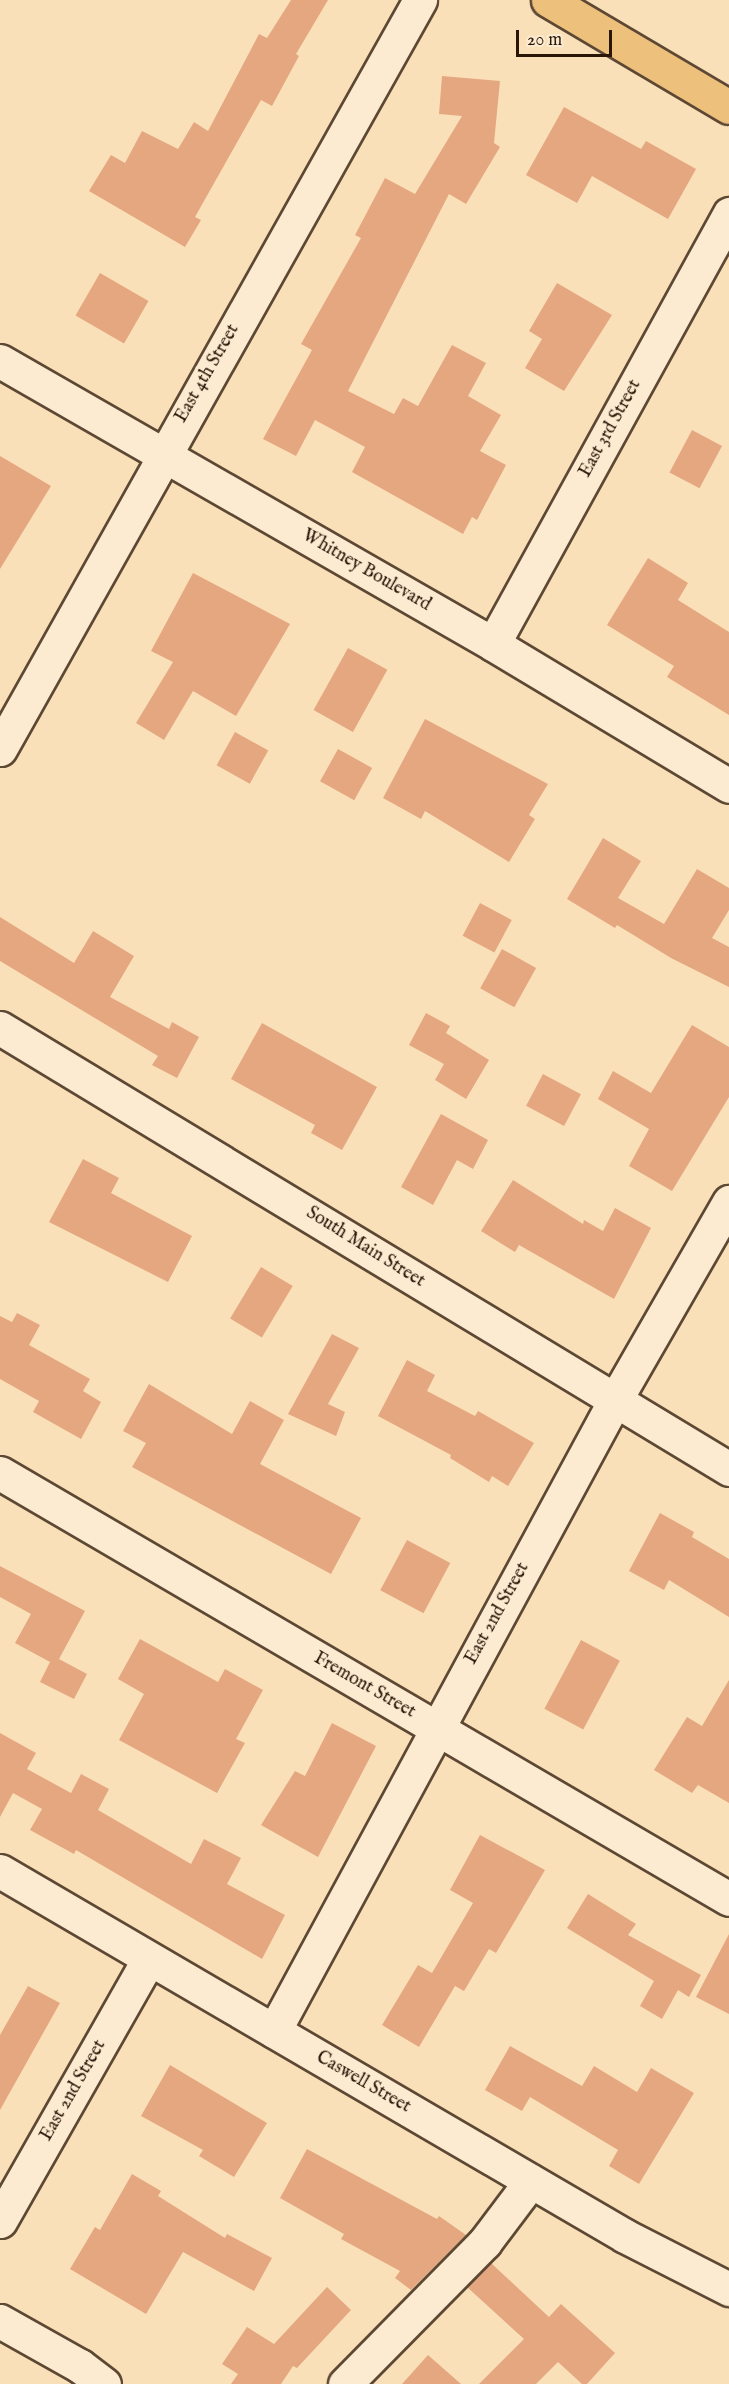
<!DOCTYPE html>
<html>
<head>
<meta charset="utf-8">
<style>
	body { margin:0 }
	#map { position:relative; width:729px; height:2384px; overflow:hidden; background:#fae0b8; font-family:"IM FELL English",serif }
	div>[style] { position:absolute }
	.building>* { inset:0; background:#e5a780; transform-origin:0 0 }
	.roads { filter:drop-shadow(2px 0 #5d4834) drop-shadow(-2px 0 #5d4834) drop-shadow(0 2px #5d4834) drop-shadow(0 -2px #5d4834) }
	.minor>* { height:33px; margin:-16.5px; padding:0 16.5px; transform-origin:16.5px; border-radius:16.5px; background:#fcebd1 }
	.major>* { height:33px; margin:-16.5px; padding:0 16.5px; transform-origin:16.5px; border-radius:16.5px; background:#edc07c }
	span { translate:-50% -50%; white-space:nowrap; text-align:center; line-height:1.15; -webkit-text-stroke:6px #fcebd1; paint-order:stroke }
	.street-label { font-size:18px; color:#291608 }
	.scale { position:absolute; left:516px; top:30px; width:96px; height:27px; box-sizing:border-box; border:3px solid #291608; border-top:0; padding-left:8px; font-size:18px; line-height:21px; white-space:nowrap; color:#291608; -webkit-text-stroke:4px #fcebd1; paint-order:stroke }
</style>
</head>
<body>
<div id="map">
	<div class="building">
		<div style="clip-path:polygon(291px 0,328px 0,296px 54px,299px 56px,272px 106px,261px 100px,195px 217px,201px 220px,185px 247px,89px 191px,111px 155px,125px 163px,142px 131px,178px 149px,194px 122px,208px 131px,259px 34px,267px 38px)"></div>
		<div style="clip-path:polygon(442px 76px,500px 81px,494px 143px,500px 147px,466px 204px,449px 194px,348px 391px,394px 414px,403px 398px,418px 406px,452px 345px,486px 363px,468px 396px,501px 415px,480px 451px,506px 465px,477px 520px,472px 517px,463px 534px,352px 472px,365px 447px,315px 420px,296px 456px,263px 439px,312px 350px,301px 344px,361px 238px,355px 235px,385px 178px,415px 194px,462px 116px,439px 114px)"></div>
		<div style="clip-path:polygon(564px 107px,641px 149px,646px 141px,696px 169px,668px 219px,592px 176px,577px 203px,526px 175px)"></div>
		<div style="left:100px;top:273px;width:56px;height:49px;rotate:30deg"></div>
		<div style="clip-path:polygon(557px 283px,612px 315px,564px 391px,525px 368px,542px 339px,529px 331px)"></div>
		<div style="left:692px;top:430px;width:34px;height:48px;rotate:28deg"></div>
		<div style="clip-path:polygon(0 456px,51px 486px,0 569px)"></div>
		<div style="clip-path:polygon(648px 558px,688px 583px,678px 600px,729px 632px,729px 715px,667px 677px,674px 666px,607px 625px)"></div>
		<div style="clip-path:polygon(193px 573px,290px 624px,236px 716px,193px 691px,164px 740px,136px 723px,173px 662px,151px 651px)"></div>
		<div style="left:348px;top:648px;width:45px;height:71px;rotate:29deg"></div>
		<div style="clip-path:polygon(425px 719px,548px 784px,529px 815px,535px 819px,509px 862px,425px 811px,421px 819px,383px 798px)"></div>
		<div style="left:235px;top:732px;width:38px;height:38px;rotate:29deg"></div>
		<div style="left:338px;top:749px;width:39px;height:37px;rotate:29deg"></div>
		<div style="clip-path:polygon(603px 838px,641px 861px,618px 898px,664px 924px,697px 869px,729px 888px,729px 910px,712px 938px,729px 947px,729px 987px,671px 958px,617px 925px,615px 928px,567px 899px)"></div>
		<div style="left:480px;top:903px;width:36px;height:37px;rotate:28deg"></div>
		<div style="clip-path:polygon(0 917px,74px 963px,93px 931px,134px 956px,110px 997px,169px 1029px,172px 1022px,199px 1037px,177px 1078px,152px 1065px,158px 1056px,0 961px)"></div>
		<div style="left:502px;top:949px;width:39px;height:45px;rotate:29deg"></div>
		<div style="clip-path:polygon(426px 1013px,450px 1026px,446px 1033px,489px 1060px,466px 1099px,435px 1080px,444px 1064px,409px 1045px)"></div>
		<div style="clip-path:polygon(262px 1023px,377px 1087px,342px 1150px,311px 1133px,315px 1125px,231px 1079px)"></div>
		<div style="clip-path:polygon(692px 1025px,729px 1047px,729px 1097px,672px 1191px,629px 1166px,649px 1129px,598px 1099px,613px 1071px,651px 1093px)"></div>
		<div style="left:543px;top:1074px;width:43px;height:36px;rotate:28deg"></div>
		<div style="clip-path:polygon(441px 1114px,488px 1140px,473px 1169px,457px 1160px,433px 1205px,401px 1187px)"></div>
		<div style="clip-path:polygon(83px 1159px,119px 1178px,111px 1193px,192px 1236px,168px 1282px,49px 1222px)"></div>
		<div style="clip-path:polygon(513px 1180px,583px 1224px,584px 1220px,603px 1231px,615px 1208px,651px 1228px,614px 1299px,519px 1245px,515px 1252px,481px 1231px)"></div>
		<div style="left:261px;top:1267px;width:37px;height:60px;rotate:31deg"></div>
		<div style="clip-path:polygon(17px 1313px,40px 1325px,29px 1345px,90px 1379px,83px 1391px,101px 1402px,81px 1439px,33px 1412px,39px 1401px,0 1379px,0 1316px,12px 1322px)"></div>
		<div style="clip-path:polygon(332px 1334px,359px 1348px,328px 1404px,345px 1412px,336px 1436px,288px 1414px)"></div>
		<div style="clip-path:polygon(407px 1360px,435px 1375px,427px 1391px,475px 1416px,478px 1411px,534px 1443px,508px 1486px,492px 1476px,489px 1482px,450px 1458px,451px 1455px,378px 1416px)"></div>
		<div style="clip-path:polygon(149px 1384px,232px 1434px,250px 1401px,284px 1420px,260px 1464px,361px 1518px,331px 1574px,132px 1467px,146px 1443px,123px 1431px)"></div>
		<div style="clip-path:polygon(660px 1513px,694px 1532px,692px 1537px,729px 1559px,729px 1617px,669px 1580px,664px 1590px,629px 1571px)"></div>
		<div style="left:407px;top:1540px;width:49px;height:57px;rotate:28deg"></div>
		<div style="clip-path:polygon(0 1566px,85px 1611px,59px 1659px,87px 1674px,74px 1699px,40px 1682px,50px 1662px,15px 1643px,31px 1614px,0 1597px)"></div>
		<div style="clip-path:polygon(140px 1639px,218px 1682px,225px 1669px,263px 1690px,236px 1739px,245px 1743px,217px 1793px,119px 1740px,144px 1694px,118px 1679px)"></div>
		<div style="left:581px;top:1640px;width:44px;height:78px;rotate:28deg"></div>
		<div style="clip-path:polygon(729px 1680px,729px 1803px,698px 1785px,692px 1793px,654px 1770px,687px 1717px,702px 1726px)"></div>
		<div style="clip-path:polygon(332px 1723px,376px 1746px,318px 1857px,261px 1825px,295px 1771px,305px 1776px)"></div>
		<div style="clip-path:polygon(0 1733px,36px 1753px,27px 1769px,71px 1793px,81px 1774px,109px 1789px,98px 1810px,191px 1864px,204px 1839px,241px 1858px,227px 1884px,285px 1915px,262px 1959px,76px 1850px,74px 1854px,30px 1830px,42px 1809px,13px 1793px,0 1817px)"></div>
		<div style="clip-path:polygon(480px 1835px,545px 1870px,496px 1953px,489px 1949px,464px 1991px,455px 1986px,419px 2047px,382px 2025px,418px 1965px,432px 1973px,473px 1903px,450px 1890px)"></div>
		<div style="clip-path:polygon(588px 1894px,636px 1924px,628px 1935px,701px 1975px,689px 1997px,678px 1990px,662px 2019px,640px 2006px,654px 1981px,567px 1928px)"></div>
		<div style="clip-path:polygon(729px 1934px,729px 2014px,696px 1997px)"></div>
		<div style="clip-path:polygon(28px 1986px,60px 2003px,0 2110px,0 2035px)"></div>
		<div style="clip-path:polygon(510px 2046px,582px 2086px,594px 2066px,637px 2092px,651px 2068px,694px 2093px,639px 2184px,609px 2166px,618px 2150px,530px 2097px,522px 2111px,485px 2090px)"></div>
		<div style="clip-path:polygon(170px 2065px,267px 2123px,234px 2177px,199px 2156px,203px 2150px,141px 2116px)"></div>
		<div style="clip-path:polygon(307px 2149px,437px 2219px,439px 2216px,466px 2235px,411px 2290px,395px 2278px,400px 2271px,341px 2239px,344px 2234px,280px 2198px)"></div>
		<div style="clip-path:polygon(132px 2174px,161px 2191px,158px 2196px,225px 2238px,227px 2234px,272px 2258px,254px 2291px,183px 2252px,146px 2314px,70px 2269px,95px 2227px,100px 2230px)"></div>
		<div style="clip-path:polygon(491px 2263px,549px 2317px,561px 2304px,615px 2353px,587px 2384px,582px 2384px,558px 2362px,536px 2384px,479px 2384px,524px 2339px,467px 2287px)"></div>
		<div style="clip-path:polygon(327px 2287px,351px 2310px,297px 2368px,293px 2366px,281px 2384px,231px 2384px,238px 2374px,222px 2364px,247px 2327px,274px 2344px)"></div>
		<div style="clip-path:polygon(428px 2355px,461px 2384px,402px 2384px)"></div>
	</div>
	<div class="roads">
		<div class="minor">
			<div style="left:0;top:361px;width:568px;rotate:29.86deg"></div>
			<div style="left:493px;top:644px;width:275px;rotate:31deg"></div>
			<div style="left:493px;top:644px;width:491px;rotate:-61.2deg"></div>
			<div style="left:0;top:749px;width:859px;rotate:-60.72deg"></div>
			<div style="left:0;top:1028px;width:852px;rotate:31.17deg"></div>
			<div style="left:0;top:1473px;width:844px;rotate:30.3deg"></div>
			<div style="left:0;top:1871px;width:724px;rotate:30.28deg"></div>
			<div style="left:625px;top:2236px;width:117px;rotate:27deg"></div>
			<div style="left:274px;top:2031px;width:715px;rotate:-61.61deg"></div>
			<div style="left:614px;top:1402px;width:231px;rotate:-60.1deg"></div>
			<div style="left:0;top:2221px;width:299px;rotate:-60.4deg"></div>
			<div style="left:0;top:2321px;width:92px;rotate:29.4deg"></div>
			<div style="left:80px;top:2366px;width:30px;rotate:37deg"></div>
			<div style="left:345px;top:2384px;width:199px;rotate:-45.4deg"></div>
			<div style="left:485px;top:2242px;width:76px;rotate:-53deg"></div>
		</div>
		<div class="major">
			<div style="left:548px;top:0;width:210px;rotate:30.6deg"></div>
		</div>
	</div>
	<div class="street-label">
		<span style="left:208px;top:374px;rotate:-60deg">East 4th Street</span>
		<span style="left:611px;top:429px;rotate:-61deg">East 3rd Street</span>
		<span style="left:366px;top:571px;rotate:30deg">Whitney Boulevard</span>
		<span style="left:365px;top:1248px;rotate:32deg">South Main Street</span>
		<span style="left:498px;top:1614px;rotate:-61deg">East 2nd Street</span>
		<span style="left:364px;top:1686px;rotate:30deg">Fremont Street</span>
		<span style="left:363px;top:2083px;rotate:30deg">Caswell Street</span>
		<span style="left:74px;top:2091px;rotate:-60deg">East 2nd Street</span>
	</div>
	<div class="scale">20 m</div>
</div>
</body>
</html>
